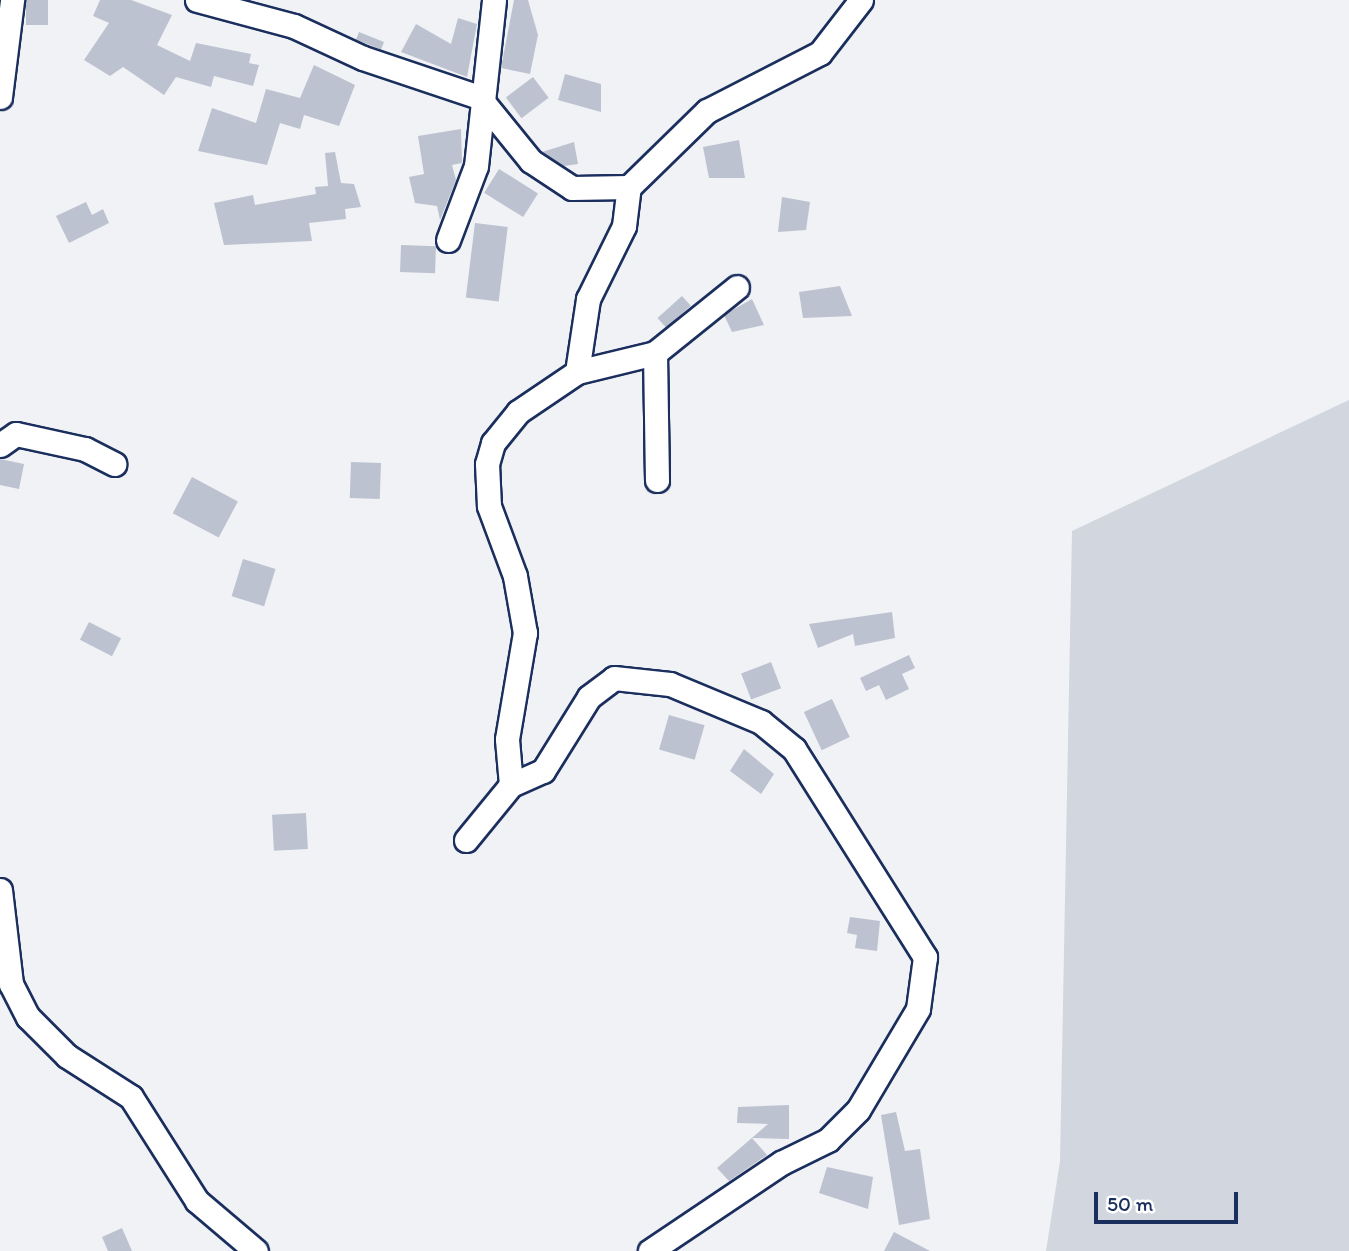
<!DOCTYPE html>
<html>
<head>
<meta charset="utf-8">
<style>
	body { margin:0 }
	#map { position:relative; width:1349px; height:1251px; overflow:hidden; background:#f1f2f5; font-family:Itim,sans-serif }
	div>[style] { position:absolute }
	.green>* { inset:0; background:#d2d6df }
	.building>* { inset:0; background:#bcc2d0; transform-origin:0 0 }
	.roads { filter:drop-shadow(2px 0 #1b2f5e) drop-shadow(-2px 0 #1b2f5e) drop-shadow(0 2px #1b2f5e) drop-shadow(0 -2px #1b2f5e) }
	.minor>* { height:23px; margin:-11.5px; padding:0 11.5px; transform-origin:11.5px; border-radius:11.5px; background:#fff }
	span { translate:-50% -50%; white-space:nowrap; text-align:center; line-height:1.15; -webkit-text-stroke:7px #fff; paint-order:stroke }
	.scale { position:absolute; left:1094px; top:1192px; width:144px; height:32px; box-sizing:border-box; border:4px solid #1b2f5e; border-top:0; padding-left:9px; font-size:21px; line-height:24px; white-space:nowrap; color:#1b2f5e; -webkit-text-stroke:5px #fff; paint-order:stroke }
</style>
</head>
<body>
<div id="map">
	<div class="green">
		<div style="clip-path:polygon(1349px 400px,1349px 1251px,1046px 1251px,1060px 1161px,1072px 531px)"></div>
	</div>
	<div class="building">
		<div style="left:26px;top:0;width:22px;height:25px"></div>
		<div style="clip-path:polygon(100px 0,131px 0,172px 15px,157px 45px,190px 61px,196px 43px,251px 54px,249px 63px,259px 65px,253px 86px,214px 76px,211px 87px,176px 77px,164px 95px,123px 67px,110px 76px,84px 60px,109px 23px,93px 16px)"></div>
		<div style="clip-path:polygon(514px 0,528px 0,538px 35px,530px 74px,501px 68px)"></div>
		<div style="clip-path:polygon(458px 18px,477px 24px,467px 77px,401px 52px,416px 24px,451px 44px)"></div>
		<div style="left:359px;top:32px;width:27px;height:8px;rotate:22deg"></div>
		<div style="clip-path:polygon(314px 65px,355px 85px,339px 126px,304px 115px,300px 129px,280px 123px,267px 165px,198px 151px,212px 108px,256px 123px,266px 89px,300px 98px)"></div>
		<div style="clip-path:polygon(565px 74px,601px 84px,601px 112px,558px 100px)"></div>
		<div style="left:533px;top:77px;width:26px;height:34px;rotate:53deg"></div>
		<div style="clip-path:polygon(461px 129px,462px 163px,452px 165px,456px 180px,440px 220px,437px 206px,415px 203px,409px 177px,424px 174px,418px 136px)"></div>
		<div style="clip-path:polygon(739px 140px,745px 178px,709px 178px,703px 147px)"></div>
		<div style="clip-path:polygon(574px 142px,578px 164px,564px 166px,542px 152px)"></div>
		<div style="clip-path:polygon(335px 152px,341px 183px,354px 184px,361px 207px,345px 209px,346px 219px,309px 223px,312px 241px,224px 245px,214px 203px,253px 195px,255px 205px,316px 194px,315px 187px,328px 186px,325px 153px)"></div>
		<div style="left:499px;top:169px;width:46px;height:28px;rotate:32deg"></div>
		<div style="clip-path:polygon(782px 197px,810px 202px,806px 230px,778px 232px)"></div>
		<div style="clip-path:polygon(86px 202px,92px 215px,103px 209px,109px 223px,69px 243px,56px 216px)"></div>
		<div style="left:475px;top:223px;width:33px;height:75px;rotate:7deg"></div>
		<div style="left:401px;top:245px;width:35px;height:27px;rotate:2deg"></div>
		<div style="clip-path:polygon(840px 286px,852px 316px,803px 318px,799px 292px)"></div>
		<div style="left:682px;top:296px;width:13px;height:33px;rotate:48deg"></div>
		<div style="clip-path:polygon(752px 299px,764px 325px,732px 332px,724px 315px)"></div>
		<div style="clip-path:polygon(0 459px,24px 464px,19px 489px,0 485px)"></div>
		<div style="left:351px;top:462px;width:30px;height:36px;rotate:2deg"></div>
		<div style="left:192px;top:477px;width:52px;height:41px;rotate:28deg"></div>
		<div style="left:243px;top:559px;width:34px;height:39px;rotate:17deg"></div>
		<div style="clip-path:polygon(892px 612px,895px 638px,855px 646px,853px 634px,818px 648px,809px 624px)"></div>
		<div style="left:89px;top:622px;width:36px;height:20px;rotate:27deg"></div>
		<div style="clip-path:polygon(909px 655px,915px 668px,902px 674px,909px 689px,886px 700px,879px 685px,866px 691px,860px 678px)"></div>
		<div style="left:771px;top:662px;width:28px;height:32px;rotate:69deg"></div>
		<div style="left:832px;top:699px;width:42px;height:31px;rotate:65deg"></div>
		<div style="left:669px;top:715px;width:37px;height:36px;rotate:16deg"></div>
		<div style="clip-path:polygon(744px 749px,774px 774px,761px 794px,730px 771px)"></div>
		<div style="left:306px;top:813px;width:36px;height:34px;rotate:87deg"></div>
		<div style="clip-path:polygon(850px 917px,880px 921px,877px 951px,855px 948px,857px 935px,847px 933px)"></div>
		<div style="clip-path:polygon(789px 1105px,789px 1139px,752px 1138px,767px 1155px,729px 1181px,717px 1168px,768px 1124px,737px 1123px,738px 1107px)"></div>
		<div style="clip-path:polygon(896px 1112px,905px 1151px,920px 1149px,930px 1219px,899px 1225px,881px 1115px)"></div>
		<div style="clip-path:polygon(827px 1167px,873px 1177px,868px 1209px,819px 1193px)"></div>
		<div style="clip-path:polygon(122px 1228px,132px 1251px,108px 1251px,102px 1237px)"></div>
		<div style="clip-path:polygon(894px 1232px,930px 1251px,884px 1251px)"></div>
	</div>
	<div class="roads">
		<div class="minor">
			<div style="left:197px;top:0;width:100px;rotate:15deg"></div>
			<div style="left:294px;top:26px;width:76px;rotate:24.9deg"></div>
			<div style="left:363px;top:58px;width:122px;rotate:18.6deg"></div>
			<div style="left:479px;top:97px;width:82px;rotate:50.9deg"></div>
			<div style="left:531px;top:161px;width:49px;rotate:33.4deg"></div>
			<div style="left:572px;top:188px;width:57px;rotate:-1deg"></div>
			<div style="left:0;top:97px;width:98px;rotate:-82.9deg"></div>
			<div style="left:448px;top:240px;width:79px;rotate:-69.3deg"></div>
			<div style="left:476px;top:166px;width:167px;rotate:-83.8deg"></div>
			<div style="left:577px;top:372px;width:74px;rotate:-81.4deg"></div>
			<div style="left:588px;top:299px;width:81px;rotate:-63.7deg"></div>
			<div style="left:624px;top:226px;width:39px;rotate:-83deg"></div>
			<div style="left:629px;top:187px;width:109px;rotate:-44.3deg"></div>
			<div style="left:707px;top:111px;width:127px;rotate:-27.2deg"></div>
			<div style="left:820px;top:53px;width:67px;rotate:-52.3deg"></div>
			<div style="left:0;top:445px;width:19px;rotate:-35deg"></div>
			<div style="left:16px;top:434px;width:71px;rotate:12.3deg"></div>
			<div style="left:85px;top:449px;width:33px;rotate:27deg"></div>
			<div style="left:657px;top:480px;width:127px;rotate:-90.9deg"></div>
			<div style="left:655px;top:353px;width:105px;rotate:-38.8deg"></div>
			<div style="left:511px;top:785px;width:46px;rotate:-95deg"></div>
			<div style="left:507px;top:739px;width:108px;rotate:-80.4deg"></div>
			<div style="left:525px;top:633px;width:58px;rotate:-100deg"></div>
			<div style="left:515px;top:576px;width:75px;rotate:-110.4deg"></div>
			<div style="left:489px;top:506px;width:42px;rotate:-92.7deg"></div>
			<div style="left:487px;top:464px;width:22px;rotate:-74deg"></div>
			<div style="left:493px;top:443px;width:40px;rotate:-51deg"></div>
			<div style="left:518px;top:412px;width:71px;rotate:-34.1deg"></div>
			<div style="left:577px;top:372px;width:80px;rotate:-13.7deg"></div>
			<div style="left:466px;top:840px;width:71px;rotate:-50.7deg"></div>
			<div style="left:511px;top:785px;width:35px;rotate:-24deg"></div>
			<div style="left:543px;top:771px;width:87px;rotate:-58.1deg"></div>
			<div style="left:589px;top:697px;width:31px;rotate:-37deg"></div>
			<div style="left:614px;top:678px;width:56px;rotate:6.1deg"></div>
			<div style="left:670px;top:684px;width:99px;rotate:22.7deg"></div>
			<div style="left:761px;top:722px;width:43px;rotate:39.3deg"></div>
			<div style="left:794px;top:749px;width:246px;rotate:57.8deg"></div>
			<div style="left:925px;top:957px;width:52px;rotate:97.7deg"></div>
			<div style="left:918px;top:1009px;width:117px;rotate:120.7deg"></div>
			<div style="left:858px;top:1110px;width:42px;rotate:135deg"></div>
			<div style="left:828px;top:1140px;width:52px;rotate:153.9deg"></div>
			<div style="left:781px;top:1163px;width:158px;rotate:146.1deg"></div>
			<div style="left:0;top:890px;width:95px;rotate:83.3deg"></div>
			<div style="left:11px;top:984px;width:37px;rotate:63deg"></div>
			<div style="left:28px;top:1017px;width:55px;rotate:45deg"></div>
			<div style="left:67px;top:1056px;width:76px;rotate:32.6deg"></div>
			<div style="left:131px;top:1097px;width:123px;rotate:57.6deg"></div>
			<div style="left:197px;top:1201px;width:77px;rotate:40.3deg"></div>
		</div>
	</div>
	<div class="scale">50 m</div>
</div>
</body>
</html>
